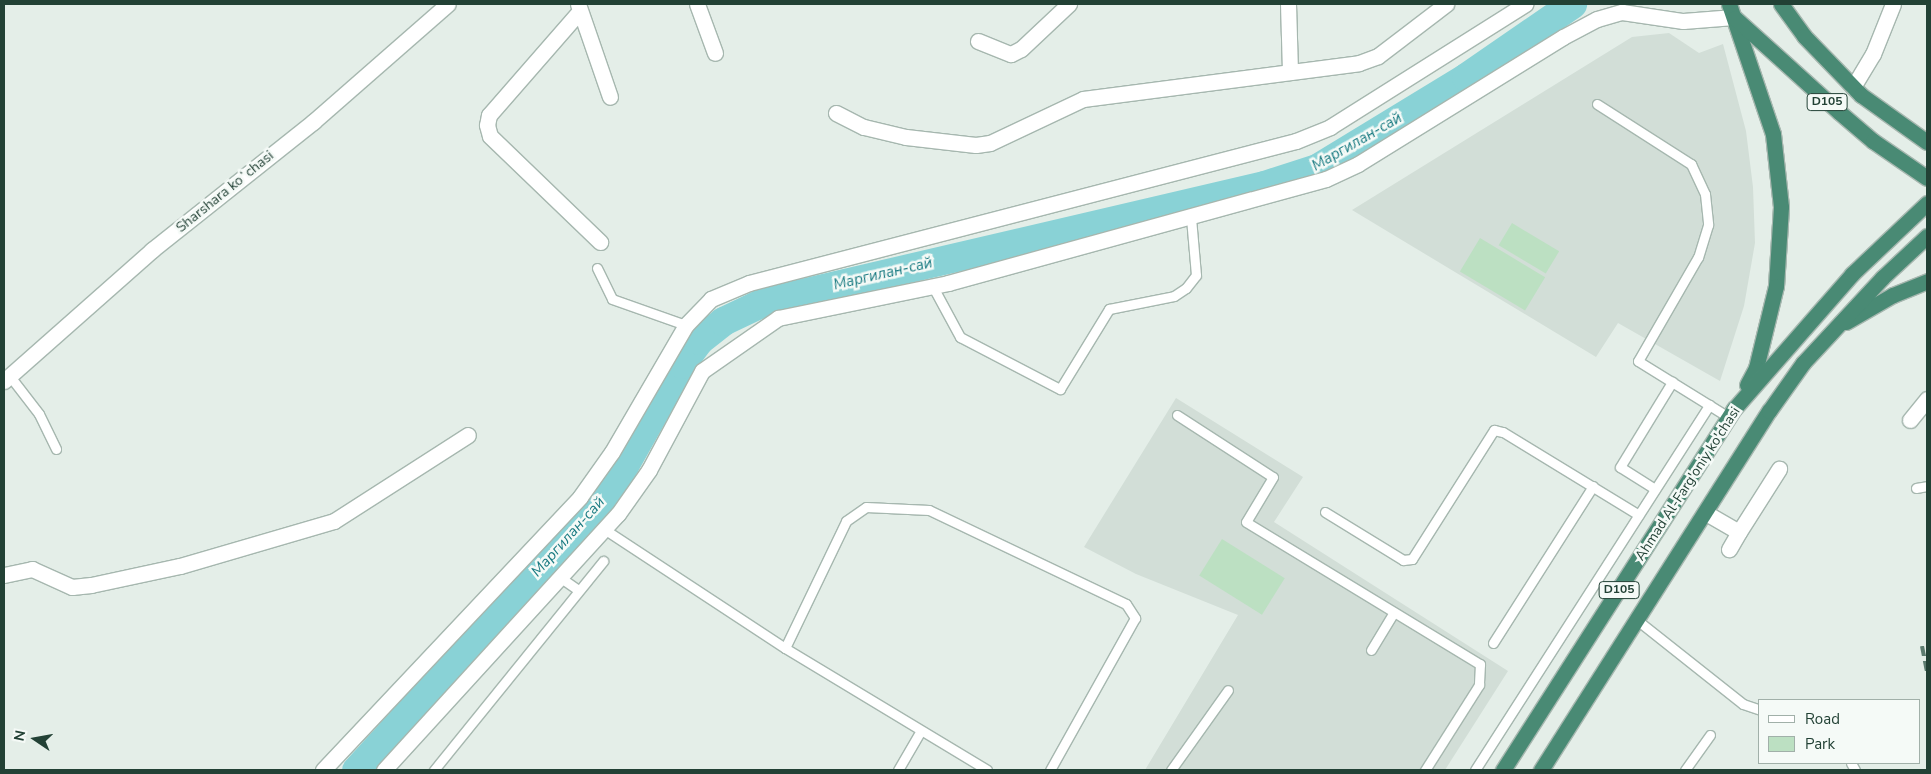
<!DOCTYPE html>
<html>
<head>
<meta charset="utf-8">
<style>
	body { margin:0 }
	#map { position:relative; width:1931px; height:774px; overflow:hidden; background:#e4eee8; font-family:"Nunito Sans",sans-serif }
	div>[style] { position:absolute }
	.built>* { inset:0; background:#d2ded7 }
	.green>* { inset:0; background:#bce0c2; transform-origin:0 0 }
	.river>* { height:29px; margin:-14.5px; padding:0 14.5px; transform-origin:14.5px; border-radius:14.5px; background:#89d2d6 }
	.roads { filter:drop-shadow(1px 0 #a6b7af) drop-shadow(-1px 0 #a6b7af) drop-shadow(0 1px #a6b7af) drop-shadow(0 -1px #a6b7af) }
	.service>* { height:9px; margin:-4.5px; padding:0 4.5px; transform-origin:4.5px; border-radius:4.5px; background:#fff }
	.minor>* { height:15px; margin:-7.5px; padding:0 7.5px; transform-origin:7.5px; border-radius:7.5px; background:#fff }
	.tertiary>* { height:15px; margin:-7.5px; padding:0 7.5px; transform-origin:7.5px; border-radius:7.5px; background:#fff }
	.trunk>* { height:15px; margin:-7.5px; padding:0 7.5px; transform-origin:7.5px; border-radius:7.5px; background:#498a74 }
	.rail>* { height:4px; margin-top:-2px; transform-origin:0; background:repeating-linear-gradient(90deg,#5d7c70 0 10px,transparent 0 15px) }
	span { translate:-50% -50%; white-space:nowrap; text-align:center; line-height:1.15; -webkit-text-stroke:5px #f5faf7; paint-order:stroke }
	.shield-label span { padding:1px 4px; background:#f5faf7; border:1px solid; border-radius:4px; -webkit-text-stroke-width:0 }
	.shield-label { font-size:12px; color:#224135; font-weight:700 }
	.street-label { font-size:14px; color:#224135 }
	.water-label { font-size:15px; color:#187a81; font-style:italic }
	.frame { position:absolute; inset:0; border:5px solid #224135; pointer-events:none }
	.legend { position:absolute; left:1758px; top:699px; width:162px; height:65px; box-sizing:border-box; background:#f5faf7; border:1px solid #a1b0a9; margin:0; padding:6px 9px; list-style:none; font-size:15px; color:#224135 }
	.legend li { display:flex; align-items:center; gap:10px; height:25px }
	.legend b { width:25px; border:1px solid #a1b0a9 }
	.north { position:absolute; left:10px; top:714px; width:50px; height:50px; -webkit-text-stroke:4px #f5faf7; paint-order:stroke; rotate:282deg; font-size:14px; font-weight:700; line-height:20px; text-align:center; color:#224135 }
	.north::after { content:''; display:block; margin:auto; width:18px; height:22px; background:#224135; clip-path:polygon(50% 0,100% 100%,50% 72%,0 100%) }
</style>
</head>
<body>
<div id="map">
	<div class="built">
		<div style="clip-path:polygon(1669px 33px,1699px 53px,1723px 44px,1746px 131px,1753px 187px,1755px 243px,1744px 306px,1720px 381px,1618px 323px,1596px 357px,1352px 210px,1632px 37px)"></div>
		<div style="clip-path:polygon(1176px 398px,1303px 477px,1274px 522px,1508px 671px,1445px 770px,1145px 770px,1238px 615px,1136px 574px,1084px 547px)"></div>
	</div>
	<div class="green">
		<div style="left:1512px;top:223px;width:55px;height:26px;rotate:31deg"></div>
		<div style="left:1480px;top:238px;width:76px;height:39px;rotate:31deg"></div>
		<div style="left:1222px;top:539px;width:74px;height:43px;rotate:32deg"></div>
	</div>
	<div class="river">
		<div style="left:356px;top:770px;width:374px;rotate:-47.6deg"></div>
		<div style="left:608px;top:494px;width:149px;rotate:-60.7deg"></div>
		<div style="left:681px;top:364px;width:30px;rotate:-53deg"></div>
		<div style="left:699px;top:340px;width:31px;rotate:-38deg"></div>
		<div style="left:723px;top:321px;width:44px;rotate:-25.4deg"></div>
		<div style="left:763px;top:302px;width:514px;rotate:-13.14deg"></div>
		<div style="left:1264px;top:185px;width:56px;rotate:-17.8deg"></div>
		<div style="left:1317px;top:168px;width:175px;rotate:-31.4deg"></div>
		<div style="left:1466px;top:77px;width:129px;rotate:-34.6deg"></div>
	</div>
	<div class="roads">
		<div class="service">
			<div style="left:1597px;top:104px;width:112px;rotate:32.6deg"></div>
			<div style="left:1691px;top:164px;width:33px;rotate:65deg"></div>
			<div style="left:1705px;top:194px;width:31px;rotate:84deg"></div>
			<div style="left:1708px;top:225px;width:34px;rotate:107deg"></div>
			<div style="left:1698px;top:257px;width:120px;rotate:120deg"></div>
			<div style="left:1638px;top:361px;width:108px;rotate:31.8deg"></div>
			<div style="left:597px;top:268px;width:34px;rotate:64deg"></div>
			<div style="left:612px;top:299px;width:78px;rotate:19.4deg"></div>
			<div style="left:933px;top:287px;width:57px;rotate:61.6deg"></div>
			<div style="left:960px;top:337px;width:113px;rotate:27.5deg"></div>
			<div style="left:1060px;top:389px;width:94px;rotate:-58.5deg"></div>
			<div style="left:1109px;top:309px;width:66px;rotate:-11.3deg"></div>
			<div style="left:1174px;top:296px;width:14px;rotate:-34deg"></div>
			<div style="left:1186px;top:288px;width:16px;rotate:-52deg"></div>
			<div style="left:1196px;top:275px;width:57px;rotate:-95deg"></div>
			<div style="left:9px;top:375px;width:49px;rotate:52.4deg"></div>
			<div style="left:39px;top:414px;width:39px;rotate:64deg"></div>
			<div style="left:1177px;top:415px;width:114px;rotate:32.9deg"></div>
			<div style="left:1273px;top:477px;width:52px;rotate:121deg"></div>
			<div style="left:1246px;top:522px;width:274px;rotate:31.3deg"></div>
			<div style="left:1480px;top:664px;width:21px;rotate:93deg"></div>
			<div style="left:1479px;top:685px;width:101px;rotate:122.4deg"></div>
			<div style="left:1916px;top:488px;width:11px;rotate:-10deg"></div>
			<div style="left:1655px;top:489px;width:41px;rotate:-147.8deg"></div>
			<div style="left:1620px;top:467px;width:100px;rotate:-58.5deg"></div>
			<div style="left:1325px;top:512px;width:92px;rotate:31.6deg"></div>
			<div style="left:1403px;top:560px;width:9px;rotate:-6deg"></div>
			<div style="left:1412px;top:559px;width:153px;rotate:-57.6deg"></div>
			<div style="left:1494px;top:430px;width:9px;rotate:13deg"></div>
			<div style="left:1503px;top:432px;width:159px;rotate:31.4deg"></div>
			<div style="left:604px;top:529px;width:217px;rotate:33.3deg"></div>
			<div style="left:785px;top:648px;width:236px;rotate:31.1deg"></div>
			<div style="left:561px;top:578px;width:21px;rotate:35deg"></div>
			<div style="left:1637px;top:620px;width:135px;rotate:38.4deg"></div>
			<div style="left:1743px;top:704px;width:18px;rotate:19deg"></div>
			<div style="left:1493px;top:643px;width:186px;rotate:-57.5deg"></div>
			<div style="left:785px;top:648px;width:141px;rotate:-64.3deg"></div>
			<div style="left:846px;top:521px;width:24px;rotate:-35deg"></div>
			<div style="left:866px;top:507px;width:63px;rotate:2.7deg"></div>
			<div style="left:929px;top:510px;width:218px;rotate:25.5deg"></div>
			<div style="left:1126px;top:604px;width:17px;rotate:57deg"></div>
			<div style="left:1135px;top:618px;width:174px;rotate:119.2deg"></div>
			<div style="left:1371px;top:650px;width:44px;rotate:-58.8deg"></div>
			<div style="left:1851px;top:763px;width:8px;rotate:60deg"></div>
			<div style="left:434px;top:770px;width:269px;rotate:-51deg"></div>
			<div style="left:898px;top:770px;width:44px;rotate:-59.9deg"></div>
			<div style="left:1171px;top:770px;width:98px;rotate:-54.5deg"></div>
			<div style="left:1475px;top:770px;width:434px;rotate:-57.3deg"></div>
			<div style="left:1685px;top:770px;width:43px;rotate:-54.5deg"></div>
		</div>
		<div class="minor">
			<div style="left:578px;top:4px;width:98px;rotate:71deg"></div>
			<div style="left:697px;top:4px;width:52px;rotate:69.8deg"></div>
			<div style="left:1288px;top:4px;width:68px;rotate:88.3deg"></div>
			<div style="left:579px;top:12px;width:137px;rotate:131.1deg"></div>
			<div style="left:489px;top:115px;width:10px;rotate:101deg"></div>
			<div style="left:487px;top:125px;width:11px;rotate:75deg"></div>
			<div style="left:490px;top:136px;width:153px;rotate:43.9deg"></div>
			<div style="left:978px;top:41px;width:35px;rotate:22deg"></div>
			<div style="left:1011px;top:54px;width:11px;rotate:-27deg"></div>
			<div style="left:1021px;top:49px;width:66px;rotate:-43.2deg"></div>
			<div style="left:1853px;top:87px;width:39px;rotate:-59deg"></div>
			<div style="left:1873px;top:54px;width:54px;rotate:-68.2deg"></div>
			<div style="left:836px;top:113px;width:31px;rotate:27deg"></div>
			<div style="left:864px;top:127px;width:43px;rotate:13.4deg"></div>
			<div style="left:906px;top:137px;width:70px;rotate:6.5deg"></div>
			<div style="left:976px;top:145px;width:14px;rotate:-8deg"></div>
			<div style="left:990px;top:143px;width:103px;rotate:-25.3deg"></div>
			<div style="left:1083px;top:99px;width:278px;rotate:-7.4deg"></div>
			<div style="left:1359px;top:63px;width:20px;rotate:-20deg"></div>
			<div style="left:1378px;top:56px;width:86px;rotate:-37.4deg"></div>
			<div style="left:1910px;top:420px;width:27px;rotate:-51deg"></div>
			<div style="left:1706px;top:513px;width:38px;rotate:30deg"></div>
			<div style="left:1739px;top:532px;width:20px;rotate:120deg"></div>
			<div style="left:1739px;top:532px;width:75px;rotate:-57.6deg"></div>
			<div style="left:4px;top:575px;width:29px;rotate:-12deg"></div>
			<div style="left:32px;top:569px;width:44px;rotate:24.2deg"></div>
			<div style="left:72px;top:587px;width:19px;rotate:-6deg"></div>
			<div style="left:91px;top:585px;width:91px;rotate:-12.1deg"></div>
			<div style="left:180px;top:566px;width:160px;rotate:-16.3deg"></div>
			<div style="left:334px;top:521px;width:159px;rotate:-32.7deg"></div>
			<div style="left:323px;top:770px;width:375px;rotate:-46.7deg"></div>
			<div style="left:580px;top:497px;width:55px;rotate:-54.6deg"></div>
			<div style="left:612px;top:452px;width:147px;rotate:-59.8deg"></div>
			<div style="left:686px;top:325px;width:36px;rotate:-46deg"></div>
			<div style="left:711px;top:299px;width:41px;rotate:-22.8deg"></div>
			<div style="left:749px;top:283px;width:565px;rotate:-14.55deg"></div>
			<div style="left:1296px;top:141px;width:37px;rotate:-22deg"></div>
			<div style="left:1330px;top:127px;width:231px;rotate:-32.2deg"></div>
			<div style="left:384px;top:770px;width:347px;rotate:-47.6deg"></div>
			<div style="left:618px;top:514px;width:54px;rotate:-54.8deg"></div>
			<div style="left:649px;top:470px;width:112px;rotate:-61.8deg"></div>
			<div style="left:702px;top:371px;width:93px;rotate:-34.9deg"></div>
			<div style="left:778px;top:318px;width:174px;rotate:-11.6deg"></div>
			<div style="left:948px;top:283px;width:392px;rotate:-15.4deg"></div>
			<div style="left:1326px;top:179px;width:35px;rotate:-25deg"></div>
			<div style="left:1358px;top:164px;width:241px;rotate:-31.8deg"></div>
			<div style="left:1563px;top:37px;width:38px;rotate:-28deg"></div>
			<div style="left:1597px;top:19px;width:26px;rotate:-16deg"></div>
			<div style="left:1622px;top:12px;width:62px;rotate:8.4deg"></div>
			<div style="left:1683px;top:21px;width:51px;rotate:-4.5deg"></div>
		</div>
		<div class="tertiary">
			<div style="left:4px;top:381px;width:198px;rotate:-41.5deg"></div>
			<div style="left:152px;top:250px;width:206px;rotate:-38.5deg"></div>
			<div style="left:313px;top:122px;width:179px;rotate:-41.2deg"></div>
		</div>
		<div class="trunk">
			<div style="left:1729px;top:4px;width:137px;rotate:71.3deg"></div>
			<div style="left:1773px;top:134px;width:73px;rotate:83.7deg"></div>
			<div style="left:1781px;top:207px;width:79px;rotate:93.6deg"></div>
			<div style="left:1776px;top:286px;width:84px;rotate:103.7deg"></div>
			<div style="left:1756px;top:368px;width:19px;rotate:118deg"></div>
			<div style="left:1781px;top:4px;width:39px;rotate:54deg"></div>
			<div style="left:1804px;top:36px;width:82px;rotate:46deg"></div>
			<div style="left:1861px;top:95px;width:81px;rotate:35.5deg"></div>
			<div style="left:1735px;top:18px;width:140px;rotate:42.1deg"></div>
			<div style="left:1839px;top:112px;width:45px;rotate:40.5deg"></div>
			<div style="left:1873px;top:141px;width:65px;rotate:34.4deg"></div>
			<div style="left:1846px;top:322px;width:54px;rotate:-29.9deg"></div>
			<div style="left:1893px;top:295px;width:37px;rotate:-22deg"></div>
			<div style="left:1503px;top:770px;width:429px;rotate:-57.4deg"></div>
			<div style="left:1734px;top:409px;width:179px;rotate:-48.8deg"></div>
			<div style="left:1852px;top:274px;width:103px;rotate:-43.4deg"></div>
			<div style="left:1541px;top:770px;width:425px;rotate:-57.6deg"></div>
			<div style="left:1769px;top:411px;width:59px;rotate:-54.7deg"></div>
			<div style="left:1803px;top:363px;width:117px;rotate:-47.1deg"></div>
			<div style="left:1883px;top:277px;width:60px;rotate:-43deg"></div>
		</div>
	</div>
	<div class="rail">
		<div style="left:1922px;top:646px;width:26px;rotate:79deg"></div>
	</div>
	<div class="shield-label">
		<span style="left:1827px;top:102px">D105</span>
		<span style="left:1619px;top:590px">D105</span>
	</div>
	<div class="street-label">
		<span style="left:225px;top:192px;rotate:-39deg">Sharshara koʻchasi</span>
		<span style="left:1688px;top:484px;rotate:-57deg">Ahmad Al-Farg'oniy ko'chasi</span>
	</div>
	<div class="water-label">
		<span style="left:1357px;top:142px;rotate:-30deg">Маргилан-сай</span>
		<span style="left:883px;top:274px;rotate:-13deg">Маргилан-сай</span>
		<span style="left:568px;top:537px;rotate:-48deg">Маргилан-сай</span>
	</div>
	<div class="frame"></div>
	<ul class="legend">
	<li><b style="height:6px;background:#fff"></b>Road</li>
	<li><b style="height:14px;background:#bce0c2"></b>Park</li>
	</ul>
	<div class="north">N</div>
</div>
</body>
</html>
